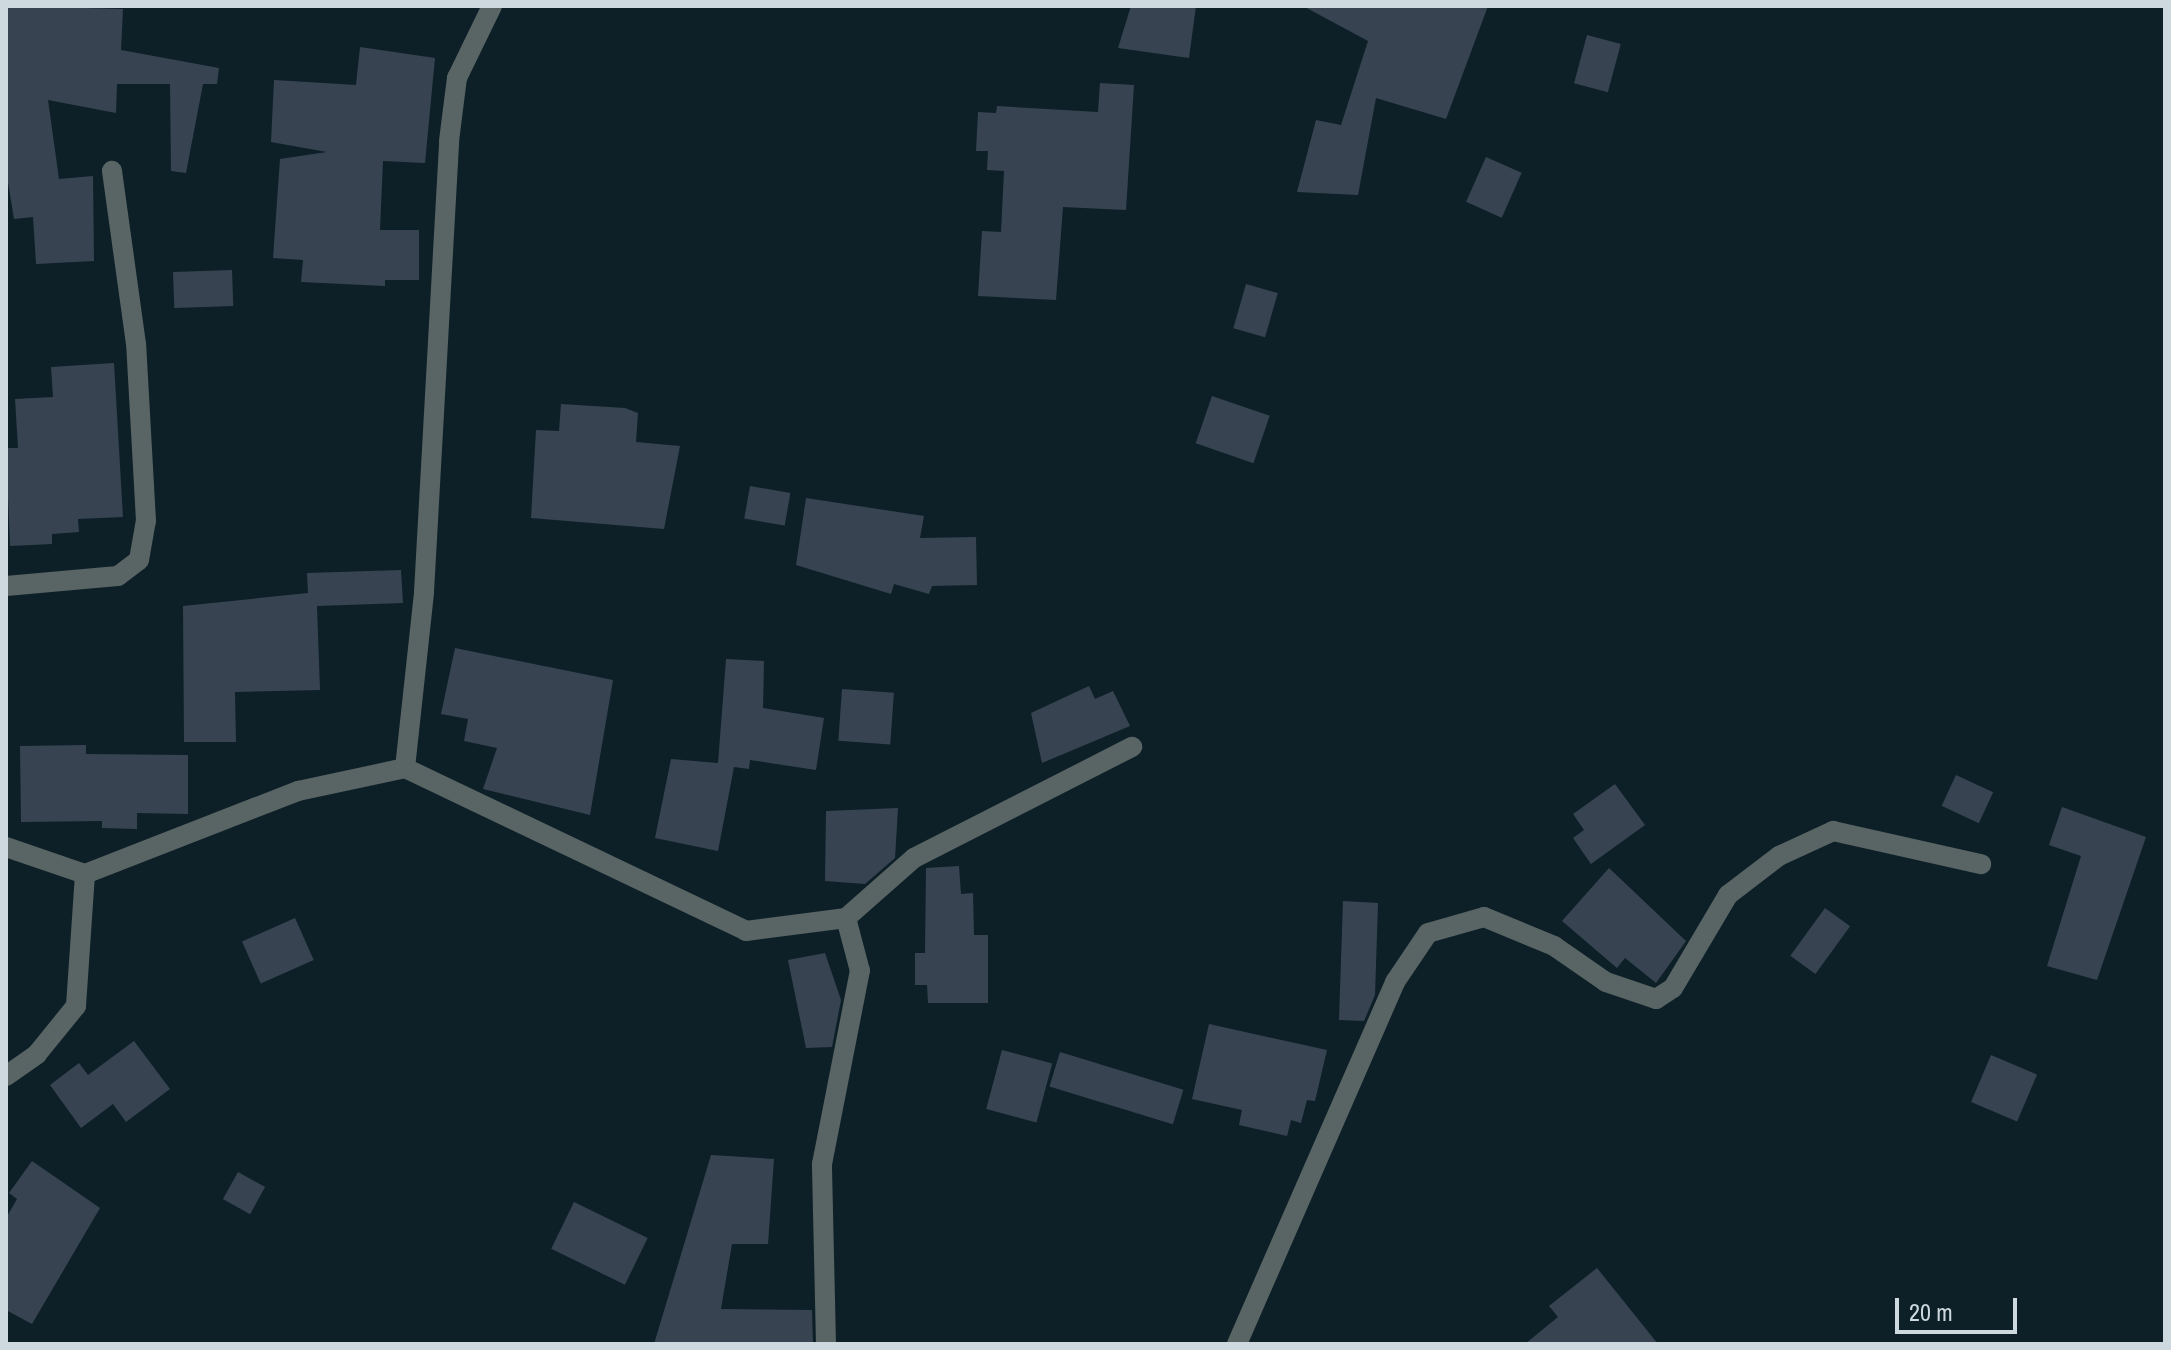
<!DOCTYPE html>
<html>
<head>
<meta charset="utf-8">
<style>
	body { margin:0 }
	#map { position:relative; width:2171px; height:1350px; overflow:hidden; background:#0d2028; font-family:"Archivo Narrow",sans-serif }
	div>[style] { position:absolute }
	.building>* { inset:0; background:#384352; transform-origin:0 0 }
	.minor>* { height:20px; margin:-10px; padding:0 10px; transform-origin:10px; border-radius:10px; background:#596464 }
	span { translate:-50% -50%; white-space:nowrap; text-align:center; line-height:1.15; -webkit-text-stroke:6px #0d2028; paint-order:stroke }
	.frame { position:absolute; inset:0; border:8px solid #cdd9de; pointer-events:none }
	.scale { position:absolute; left:1895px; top:1298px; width:122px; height:36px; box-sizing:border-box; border:4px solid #cdd9de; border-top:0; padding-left:10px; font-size:24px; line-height:28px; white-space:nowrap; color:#cdd9de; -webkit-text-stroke:6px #0d2028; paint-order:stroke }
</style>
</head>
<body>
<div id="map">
	<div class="building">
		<div style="clip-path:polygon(6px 6px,123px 9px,121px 50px,219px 68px,217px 84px,203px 84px,186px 173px,171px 171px,170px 84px,117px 84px,116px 113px,48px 100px,59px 179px,93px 176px,94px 261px,36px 264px,33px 217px,14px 219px,6px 170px)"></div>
		<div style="clip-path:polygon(1131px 6px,1196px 6px,1189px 58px,1118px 48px)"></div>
		<div style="clip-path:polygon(1303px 6px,1488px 6px,1446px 119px,1376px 98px,1358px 195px,1297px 192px,1316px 120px,1341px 125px,1368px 41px)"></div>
		<div style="left:1587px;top:35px;width:35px;height:50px;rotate:15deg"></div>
		<div style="clip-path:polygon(360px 47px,435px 58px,425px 163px,383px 161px,380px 230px,419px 230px,419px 280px,385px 280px,385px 286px,301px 282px,303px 260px,273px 258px,280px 159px,327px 152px,271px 142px,274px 80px,356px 85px)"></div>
		<div style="clip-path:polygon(1100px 83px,1134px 85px,1126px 210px,1063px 207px,1056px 300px,978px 296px,982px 231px,1001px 232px,1004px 171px,987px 170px,988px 151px,976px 151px,978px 112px,996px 113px,997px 106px,1098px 112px)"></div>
		<div style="left:1486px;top:157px;width:39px;height:49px;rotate:24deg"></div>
		<div style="left:232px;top:270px;width:36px;height:59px;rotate:88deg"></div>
		<div style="left:1246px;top:284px;width:33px;height:46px;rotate:16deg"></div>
		<div style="clip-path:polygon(114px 363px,123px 517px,78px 519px,79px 532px,52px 534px,52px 544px,10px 546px,6px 448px,18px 448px,15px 399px,53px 397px,51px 367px)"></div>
		<div style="left:1212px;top:396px;width:61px;height:50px;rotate:19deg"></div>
		<div style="clip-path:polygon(561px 404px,625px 408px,638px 413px,636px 442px,680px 446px,664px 529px,531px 518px,536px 430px,559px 431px)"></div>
		<div style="left:750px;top:486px;width:41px;height:33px;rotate:10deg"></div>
		<div style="clip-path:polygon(806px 498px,924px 516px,920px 538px,976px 537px,977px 585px,932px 586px,929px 594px,894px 584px,891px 594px,796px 565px)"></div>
		<div style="clip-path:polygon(401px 570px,403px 603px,317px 606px,320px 690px,235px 692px,236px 742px,184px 742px,183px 606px,308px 593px,307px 573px)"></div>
		<div style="clip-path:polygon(455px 648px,613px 680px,590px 815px,483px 789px,497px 748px,464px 741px,468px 719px,441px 714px)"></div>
		<div style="clip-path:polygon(726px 659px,764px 661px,763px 708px,824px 718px,816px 770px,750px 760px,749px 769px,734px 767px,718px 851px,655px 838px,671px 759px,718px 763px)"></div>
		<div style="clip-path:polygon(1089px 686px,1095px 699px,1113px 691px,1130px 726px,1042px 763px,1031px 713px)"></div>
		<div style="left:842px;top:689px;width:52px;height:52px;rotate:4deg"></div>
		<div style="clip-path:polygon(86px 745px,86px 754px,188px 755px,188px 814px,137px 813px,137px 829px,102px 828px,102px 821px,21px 822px,20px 746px)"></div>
		<div style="left:1956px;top:775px;width:41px;height:34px;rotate:25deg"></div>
		<div style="clip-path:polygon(1615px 784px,1645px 825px,1591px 864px,1573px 838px,1584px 830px,1573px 814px)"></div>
		<div style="clip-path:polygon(2062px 807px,2146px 837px,2097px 980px,2047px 966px,2081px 856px,2049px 845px)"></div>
		<div style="clip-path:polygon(898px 808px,895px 858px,865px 884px,825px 881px,826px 811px)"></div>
		<div style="clip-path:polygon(959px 866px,961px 894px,973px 893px,974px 935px,988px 935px,988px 1003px,928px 1003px,927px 985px,915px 985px,915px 953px,925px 953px,926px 868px)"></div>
		<div style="clip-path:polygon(1609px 868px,1686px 941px,1656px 983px,1625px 958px,1617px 968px,1562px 921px)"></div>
		<div style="clip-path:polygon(1343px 901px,1378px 903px,1375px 995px,1364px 1021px,1339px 1020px)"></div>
		<div style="left:1825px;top:908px;width:31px;height:59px;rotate:36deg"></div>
		<div style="left:295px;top:918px;width:46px;height:58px;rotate:66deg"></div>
		<div style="clip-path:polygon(825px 953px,841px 1000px,832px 1047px,806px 1048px,788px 960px)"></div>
		<div style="clip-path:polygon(1209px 1024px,1327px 1050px,1315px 1101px,1307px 1100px,1301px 1123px,1291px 1120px,1287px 1136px,1239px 1125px,1242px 1110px,1192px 1099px)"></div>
		<div style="clip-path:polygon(134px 1041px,170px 1089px,126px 1122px,113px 1104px,81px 1128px,50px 1085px,79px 1063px,88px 1075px)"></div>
		<div style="left:1002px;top:1050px;width:52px;height:61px;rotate:15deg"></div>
		<div style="left:1060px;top:1052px;width:129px;height:36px;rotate:17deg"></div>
		<div style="left:1991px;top:1055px;width:50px;height:51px;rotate:23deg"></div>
		<div style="clip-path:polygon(711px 1155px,774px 1159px,768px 1244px,732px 1244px,721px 1309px,812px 1310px,813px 1344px,654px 1344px)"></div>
		<div style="clip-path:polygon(32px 1161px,100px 1208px,32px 1324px,6px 1310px,6px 1218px,17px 1199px,9px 1193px)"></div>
		<div style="left:238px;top:1172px;width:31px;height:31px;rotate:29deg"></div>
		<div style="left:574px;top:1202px;width:82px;height:52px;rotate:26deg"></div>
		<div style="clip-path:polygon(1597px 1268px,1658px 1344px,1525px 1344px,1558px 1317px,1549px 1306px)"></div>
	</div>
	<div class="minor">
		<div style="left:6px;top:586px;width:112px;rotate:-5.1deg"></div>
		<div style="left:118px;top:576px;width:26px;rotate:-37deg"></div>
		<div style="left:139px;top:560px;width:40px;rotate:-80deg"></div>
		<div style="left:146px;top:521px;width:177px;rotate:-93.2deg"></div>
		<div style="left:136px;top:344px;width:175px;rotate:-97.9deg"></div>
		<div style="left:405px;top:768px;width:378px;rotate:25.5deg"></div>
		<div style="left:746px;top:931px;width:101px;rotate:-7.4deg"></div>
		<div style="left:846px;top:918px;width:91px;rotate:-41.4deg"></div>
		<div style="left:914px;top:858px;width:245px;rotate:-27deg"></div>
		<div style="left:6px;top:847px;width:83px;rotate:18.9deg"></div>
		<div style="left:6px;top:1076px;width:38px;rotate:-35deg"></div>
		<div style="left:37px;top:1054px;width:62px;rotate:-50.9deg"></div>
		<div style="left:76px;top:1006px;width:132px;rotate:-86.1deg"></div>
		<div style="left:85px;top:874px;width:229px;rotate:-21.3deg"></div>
		<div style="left:298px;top:791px;width:109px;rotate:-12.1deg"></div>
		<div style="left:405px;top:768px;width:177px;rotate:-83.8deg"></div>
		<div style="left:424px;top:592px;width:452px;rotate:-86.8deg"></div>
		<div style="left:449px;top:141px;width:64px;rotate:-82.8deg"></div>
		<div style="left:457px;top:78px;width:80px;rotate:-64.1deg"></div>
		<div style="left:826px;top:1344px;width:180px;rotate:-91.3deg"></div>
		<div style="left:822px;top:1164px;width:197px;rotate:-78.9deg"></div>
		<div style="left:860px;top:971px;width:55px;rotate:-104.8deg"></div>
		<div style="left:1237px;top:1344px;width:395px;rotate:-66.4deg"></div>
		<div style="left:1395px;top:982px;width:59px;rotate:-56deg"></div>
		<div style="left:1428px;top:933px;width:58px;rotate:-15.9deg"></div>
		<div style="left:1484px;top:917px;width:76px;rotate:22.5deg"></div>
		<div style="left:1554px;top:946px;width:63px;rotate:34.7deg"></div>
		<div style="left:1606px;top:982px;width:53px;rotate:18.8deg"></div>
		<div style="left:1656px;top:999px;width:20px;rotate:-33deg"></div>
		<div style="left:1673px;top:988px;width:108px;rotate:-59.4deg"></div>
		<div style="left:1728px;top:895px;width:64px;rotate:-37.4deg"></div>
		<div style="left:1779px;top:856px;width:60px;rotate:-24.8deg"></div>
		<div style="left:1833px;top:831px;width:152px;rotate:12.6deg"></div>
	</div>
	<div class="frame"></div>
	<div class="scale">20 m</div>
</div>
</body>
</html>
